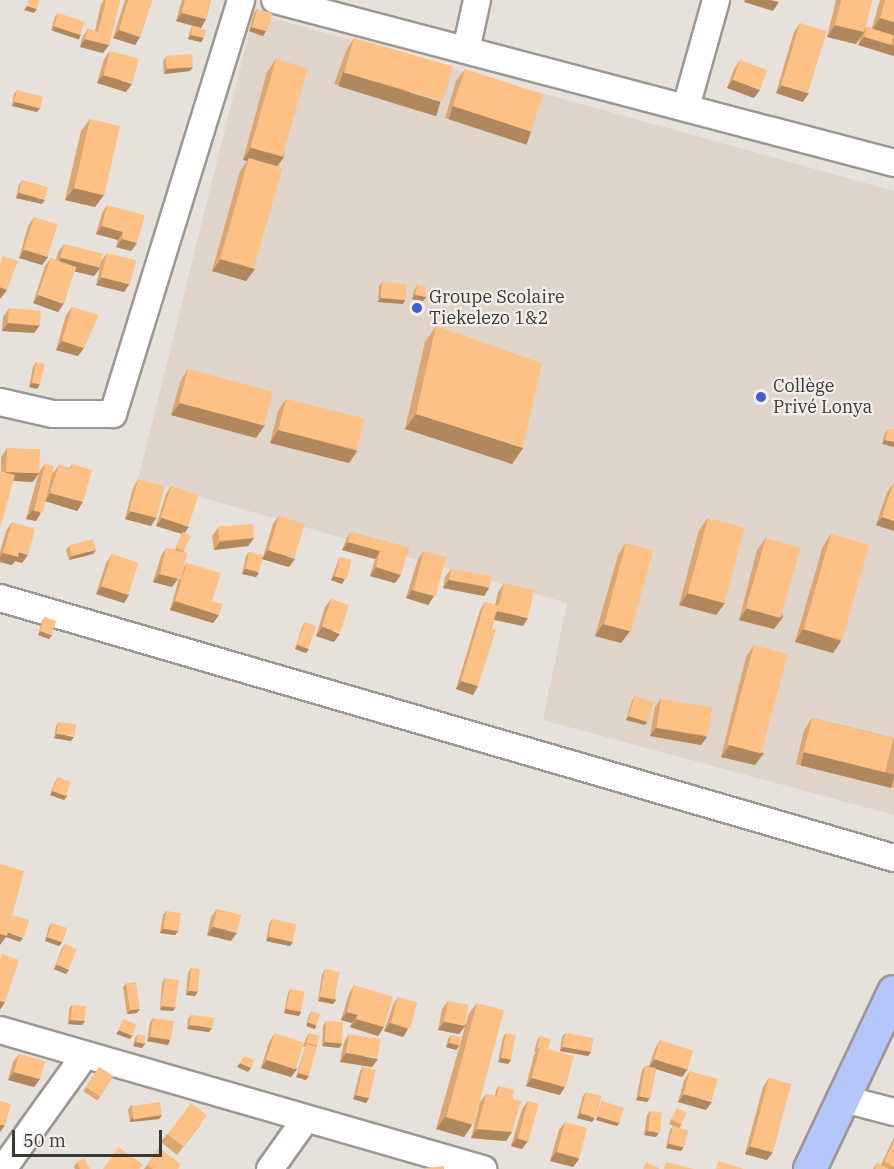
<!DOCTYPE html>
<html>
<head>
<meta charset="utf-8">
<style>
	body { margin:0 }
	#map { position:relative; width:894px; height:1169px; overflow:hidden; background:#e7e1dc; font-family:"IBM Plex Serif",serif }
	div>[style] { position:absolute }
	.built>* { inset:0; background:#dfd4c9 }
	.roads { filter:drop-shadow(2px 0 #9b9792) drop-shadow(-2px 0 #9b9792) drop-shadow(0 2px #9b9792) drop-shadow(0 -2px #9b9792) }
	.minor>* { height:26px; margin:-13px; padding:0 13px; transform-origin:13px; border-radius:13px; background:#fff }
	.major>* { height:32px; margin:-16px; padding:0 16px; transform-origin:16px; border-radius:16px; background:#b5c6fb }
	.wall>* { inset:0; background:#daa672; transform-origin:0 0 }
	.shaded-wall>* { inset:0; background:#b1875d; transform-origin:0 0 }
	.building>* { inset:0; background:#fdc185; transform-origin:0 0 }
	.dots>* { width:16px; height:16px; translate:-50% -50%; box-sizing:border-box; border:3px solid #f4efea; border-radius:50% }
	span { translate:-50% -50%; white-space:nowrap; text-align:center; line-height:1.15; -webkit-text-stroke:4.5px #f4efea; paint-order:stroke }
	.poi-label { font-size:18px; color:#3a3836 }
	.left { translate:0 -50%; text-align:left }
	.scale { position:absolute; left:12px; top:1130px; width:150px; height:27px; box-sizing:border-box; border:3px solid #3a3836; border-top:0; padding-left:8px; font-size:18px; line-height:21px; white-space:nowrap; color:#3a3836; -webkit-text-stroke:4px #f4efea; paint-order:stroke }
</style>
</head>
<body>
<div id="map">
	<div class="built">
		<div style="clip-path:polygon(254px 13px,894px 191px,894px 815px,543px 720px,567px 603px,138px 479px)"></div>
	</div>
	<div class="roads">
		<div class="minor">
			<div style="left:275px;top:0;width:640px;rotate:14.75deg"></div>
			<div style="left:466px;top:50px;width:51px;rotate:-77.6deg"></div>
			<div style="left:686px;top:107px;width:111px;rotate:-74.3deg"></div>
			<div style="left:0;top:402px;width:54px;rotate:12.8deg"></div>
			<div style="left:53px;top:414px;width:60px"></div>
			<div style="left:113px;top:414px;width:433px;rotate:-72.8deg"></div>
			<div style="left:0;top:598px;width:931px;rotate:16.22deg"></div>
			<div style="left:0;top:1030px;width:503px;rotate:16.06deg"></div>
			<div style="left:844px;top:1099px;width:52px;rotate:14.6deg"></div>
			<div style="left:3px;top:1169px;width:140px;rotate:-54.3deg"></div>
			<div style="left:270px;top:1169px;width:60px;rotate:-54.5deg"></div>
		</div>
		<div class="major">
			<div style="left:810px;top:1169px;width:196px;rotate:-64.6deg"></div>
		</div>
	</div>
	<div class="wall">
		<div style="clip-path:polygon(104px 0,120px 0,109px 45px,103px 53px,80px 47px,82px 38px,88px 29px,95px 31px,101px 4px)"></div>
		<div style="clip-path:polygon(125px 0,152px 0,140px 37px,135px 45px,113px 38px)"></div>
		<div style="clip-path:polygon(182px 0,211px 0,206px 19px,201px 28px,176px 21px)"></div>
		<div style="clip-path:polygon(836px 0,872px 0,865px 29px,867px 27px,872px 28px,880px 0,894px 0,894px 56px,858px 45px,860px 38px,856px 44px,827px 37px)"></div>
		<div style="clip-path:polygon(257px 9px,263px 36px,249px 31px,254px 13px)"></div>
		<div style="clip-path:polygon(58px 13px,81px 35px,78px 39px,51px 30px,55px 17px)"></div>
		<div style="clip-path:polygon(800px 23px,803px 102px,776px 93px,794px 32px)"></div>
		<div style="clip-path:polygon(192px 26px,204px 38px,201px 42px,188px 39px,190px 31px)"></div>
		<div style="clip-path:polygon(354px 38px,432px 114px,334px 84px,346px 51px)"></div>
		<div style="clip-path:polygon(110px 51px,126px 92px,97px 83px,104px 59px)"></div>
		<div style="clip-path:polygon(166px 57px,190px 71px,164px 74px,163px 61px)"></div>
		<div style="clip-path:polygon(276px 59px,284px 157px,277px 167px,246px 281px,212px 271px,240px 171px,247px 161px,243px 160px,267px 72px)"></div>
		<div style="clip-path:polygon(740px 60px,754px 98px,727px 88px,734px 69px)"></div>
		<div style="clip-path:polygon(465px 69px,523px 143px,445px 118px,456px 81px)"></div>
		<div style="clip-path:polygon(17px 90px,40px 108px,37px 112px,12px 106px,14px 94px)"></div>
		<div style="clip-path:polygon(90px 119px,104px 195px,95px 207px,65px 200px,81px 131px)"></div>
		<div style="clip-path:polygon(22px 180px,42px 204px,16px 198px,19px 185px)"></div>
		<div style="clip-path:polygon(107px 205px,137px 243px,131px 251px,116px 247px,118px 240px,96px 234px,102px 213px)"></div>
		<div style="clip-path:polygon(34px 217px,48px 257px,42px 265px,19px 258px,28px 226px)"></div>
		<div style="clip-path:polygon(64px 244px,101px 261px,107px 253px,130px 283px,124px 292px,96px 285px,100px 268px,94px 276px,74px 271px,64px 303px,58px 312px,33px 303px,45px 266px,51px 258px,56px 260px,58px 252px)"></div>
		<div style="clip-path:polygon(382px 282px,405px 300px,403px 304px,378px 302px,379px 286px)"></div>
		<div style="clip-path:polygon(417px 285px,426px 297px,423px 301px,412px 299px,414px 290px)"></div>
		<div style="clip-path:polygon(72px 307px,78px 356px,56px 350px,66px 315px)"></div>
		<div style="clip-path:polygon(9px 308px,40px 325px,34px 333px,2px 331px,3px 317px)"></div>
		<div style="clip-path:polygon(436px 326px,523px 448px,512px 464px,405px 429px,425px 342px)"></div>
		<div style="clip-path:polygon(36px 362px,40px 384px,37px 389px,29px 387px,33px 367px)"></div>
		<div style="clip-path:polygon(188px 369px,256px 438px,171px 415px,180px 382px)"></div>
		<div style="clip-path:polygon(286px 399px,357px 451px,349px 463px,270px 443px,278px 411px)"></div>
		<div style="clip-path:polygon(888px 429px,894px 430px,882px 444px,885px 433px)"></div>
		<div style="clip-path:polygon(7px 448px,33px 482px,13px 481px,1px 471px,1px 457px)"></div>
		<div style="clip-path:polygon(45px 464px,53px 473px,59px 465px,69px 468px,72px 464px,83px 502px,77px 511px,45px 501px,36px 521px,26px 519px,39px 472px)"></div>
		<div style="clip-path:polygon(138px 479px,151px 526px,125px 519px,133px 488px)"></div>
		<div style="clip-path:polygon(893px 484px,894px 531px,876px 525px,887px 492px)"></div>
		<div style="clip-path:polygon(171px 486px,185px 533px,184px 553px,172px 587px,153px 582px,161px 556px,166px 548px,175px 550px,182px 534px,156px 526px,166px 494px)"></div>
		<div style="clip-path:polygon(279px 516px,289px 567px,262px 559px,256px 577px,242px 574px,246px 556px,249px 552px,263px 557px,273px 524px)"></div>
		<div style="clip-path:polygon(708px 518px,725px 603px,716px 615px,679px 605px,699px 530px)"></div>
		<div style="clip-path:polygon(12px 522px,22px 563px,15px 561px,12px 565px,0 562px,0 552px,6px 531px)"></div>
		<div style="clip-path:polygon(218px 528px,254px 538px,248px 546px,214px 550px,212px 536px)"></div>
		<div style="clip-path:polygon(351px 532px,409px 548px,395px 583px,370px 576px,375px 559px,342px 550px,346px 540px)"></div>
		<div style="clip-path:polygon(831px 534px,841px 641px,833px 653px,795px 642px,823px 546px)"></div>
		<div style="clip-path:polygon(766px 538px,783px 617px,774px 629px,739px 620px,757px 550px)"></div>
		<div style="clip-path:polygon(626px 543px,630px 631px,621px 643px,595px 636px,618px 555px)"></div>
		<div style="clip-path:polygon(69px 546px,93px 554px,69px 560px,66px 550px)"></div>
		<div style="clip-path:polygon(424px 551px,434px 596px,428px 605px,406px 598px,418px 559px)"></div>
		<div style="clip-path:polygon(112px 554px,129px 595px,124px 603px,96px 594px,106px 563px)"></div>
		<div style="clip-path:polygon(340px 557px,342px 584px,331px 580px,338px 561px)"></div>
		<div style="clip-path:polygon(187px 563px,212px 601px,219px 615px,213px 623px,170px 610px,181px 571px)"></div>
		<div style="clip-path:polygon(451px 569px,489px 588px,484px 596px,443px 588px,445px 577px)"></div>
		<div style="clip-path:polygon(504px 583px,523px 626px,494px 620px,473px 695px,456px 689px,480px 610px,485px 602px,495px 605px,498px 592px)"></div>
		<div style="clip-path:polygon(331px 599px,334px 642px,316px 636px,325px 607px)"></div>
		<div style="clip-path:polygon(45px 617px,52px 635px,49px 639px,38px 635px,42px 621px)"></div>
		<div style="clip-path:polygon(305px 622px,306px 653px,295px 649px,302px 627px)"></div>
		<div style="clip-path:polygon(754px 645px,755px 765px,721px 757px,746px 657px)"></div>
		<div style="clip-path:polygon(635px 696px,645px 725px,626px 720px,632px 701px)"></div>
		<div style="clip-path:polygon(661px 699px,707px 737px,701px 745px,650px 736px,655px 707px)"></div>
		<div style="clip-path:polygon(812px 718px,894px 738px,894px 788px,796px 764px,804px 730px)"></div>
		<div style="clip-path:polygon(58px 722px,71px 741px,54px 738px,56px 726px)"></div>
		<div style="clip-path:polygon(58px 777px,67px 796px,64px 800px,50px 795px,55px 782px)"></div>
		<div style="clip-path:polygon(217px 909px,231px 941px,207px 935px,211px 917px)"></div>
		<div style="clip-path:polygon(166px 911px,178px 931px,175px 935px,160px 933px,163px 915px)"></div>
		<div style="clip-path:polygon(272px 919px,290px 946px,266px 941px,269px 924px)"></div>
		<div style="clip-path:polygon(52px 923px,62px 942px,59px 946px,45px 941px,49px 927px)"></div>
		<div style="clip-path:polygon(65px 944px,66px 974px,54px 969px,62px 948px)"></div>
		<div style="clip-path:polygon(191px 968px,198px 991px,195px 996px,186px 995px,188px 973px)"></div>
		<div style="clip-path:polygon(325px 969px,336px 1000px,333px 1004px,318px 1001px,322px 974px)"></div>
		<div style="clip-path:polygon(165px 978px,173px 1011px,160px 1010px,162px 983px)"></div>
		<div style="clip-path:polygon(126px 983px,137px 1013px,127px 1014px,123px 987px)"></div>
		<div style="clip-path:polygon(354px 985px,384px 1027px,378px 1036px,350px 1027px,352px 1023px,341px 1020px,349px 994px)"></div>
		<div style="clip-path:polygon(290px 989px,301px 1012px,299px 1016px,284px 1013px,288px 993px)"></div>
		<div style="clip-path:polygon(398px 997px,408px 1029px,403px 1037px,384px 1031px,393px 1005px)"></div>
		<div style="clip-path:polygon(448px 1001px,466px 1024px,468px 1015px,477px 1003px,472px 1125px,464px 1137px,436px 1129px,465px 1027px,459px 1034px,438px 1030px,442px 1009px)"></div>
		<div style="clip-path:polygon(72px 1005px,85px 1021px,82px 1025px,68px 1024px,69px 1009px)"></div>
		<div style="clip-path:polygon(312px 1011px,316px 1025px,314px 1029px,306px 1026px,309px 1015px)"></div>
		<div style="clip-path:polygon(191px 1015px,209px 1032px,187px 1029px,188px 1019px)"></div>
		<div style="clip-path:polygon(153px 1018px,170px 1040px,168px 1045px,147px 1041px,150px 1022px)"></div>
		<div style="clip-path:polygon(326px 1021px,342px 1044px,339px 1048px,322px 1046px,323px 1026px)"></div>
		<div style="clip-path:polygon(275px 1033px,297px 1069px,291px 1077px,261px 1068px,269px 1042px)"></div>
		<div style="clip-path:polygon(309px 1033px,317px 1046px,306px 1080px,296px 1077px,305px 1047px,303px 1047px,306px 1038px)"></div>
		<div style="clip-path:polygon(506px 1033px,511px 1060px,508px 1064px,498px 1062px,503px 1037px)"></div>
		<div style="clip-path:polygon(565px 1033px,591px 1052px,588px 1056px,560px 1051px,562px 1037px)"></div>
		<div style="clip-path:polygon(138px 1034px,145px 1044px,142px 1048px,133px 1046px,135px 1038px)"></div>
		<div style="clip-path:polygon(349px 1034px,372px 1067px,340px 1062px,344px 1042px)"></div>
		<div style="clip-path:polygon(451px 1035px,459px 1046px,456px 1050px,446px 1047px,448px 1039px)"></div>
		<div style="clip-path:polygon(540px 1036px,560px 1095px,526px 1086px,534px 1055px,536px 1052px,534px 1052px,537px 1041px)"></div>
		<div style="clip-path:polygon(660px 1040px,682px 1077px,656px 1069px,650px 1098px,647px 1102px,636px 1100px,642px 1070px,645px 1066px,649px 1066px,655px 1049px)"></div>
		<div style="clip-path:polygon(19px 1054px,40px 1079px,34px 1087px,8px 1080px,13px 1062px)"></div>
		<div style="left:99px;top:1067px;width:17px;height:29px;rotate:33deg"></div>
		<div style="clip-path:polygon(363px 1067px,369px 1098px,366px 1103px,353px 1099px,360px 1071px)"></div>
		<div style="clip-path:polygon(690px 1071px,706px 1110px,678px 1102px,684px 1080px)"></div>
		<div style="clip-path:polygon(769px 1078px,767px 1160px,745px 1154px,763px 1087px)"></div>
		<div style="clip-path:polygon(499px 1086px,513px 1099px,512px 1132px,506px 1141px,471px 1138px,480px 1102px,486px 1094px,495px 1096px,496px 1090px)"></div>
		<div style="clip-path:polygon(586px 1092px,592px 1122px,577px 1118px,583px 1096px)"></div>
		<div style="clip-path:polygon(528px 1101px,522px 1149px,511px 1146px,522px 1109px)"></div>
		<div style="clip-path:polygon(602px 1101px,620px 1122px,617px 1126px,596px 1120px,600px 1106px)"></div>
		<div style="clip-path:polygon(131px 1105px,159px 1119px,130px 1122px,128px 1110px)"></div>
		<div style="clip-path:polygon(677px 1108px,682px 1124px,680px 1127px,681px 1151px,666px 1148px,670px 1130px,673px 1126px,669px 1124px)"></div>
		<div style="clip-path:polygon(650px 1111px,656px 1137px,644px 1135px,647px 1115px)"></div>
		<div style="clip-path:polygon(565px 1122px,579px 1159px,573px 1167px,550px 1161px,559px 1130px)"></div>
		<div style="clip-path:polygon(201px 1124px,177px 1155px,161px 1142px,167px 1134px)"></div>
		<div style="clip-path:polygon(894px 1137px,894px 1169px,873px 1169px,877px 1163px,881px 1165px)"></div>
		<div style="clip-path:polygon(159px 1148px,178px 1169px,144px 1169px)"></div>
		<div style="clip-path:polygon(77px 1162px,90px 1169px,75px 1169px,74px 1167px)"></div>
	</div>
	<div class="shaded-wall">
		<div style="clip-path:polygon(745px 0,771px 0,779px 2px,773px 11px,744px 2px)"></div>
		<div style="clip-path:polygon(27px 6px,37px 9px,34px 13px,24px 10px)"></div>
		<div style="clip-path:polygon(182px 13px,206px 19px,201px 28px,176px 21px)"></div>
		<div style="clip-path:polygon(880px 18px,894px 22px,894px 36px,872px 30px)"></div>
		<div style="clip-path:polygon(835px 25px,864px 32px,856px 44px,827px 37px)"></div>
		<div style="left:54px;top:26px;width:28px;height:5px;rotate:18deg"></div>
		<div style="clip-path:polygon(252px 27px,266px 31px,263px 36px,249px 31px)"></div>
		<div style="clip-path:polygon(119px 30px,140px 37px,135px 45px,113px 38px)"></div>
		<div style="clip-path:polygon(191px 35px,204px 38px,201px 42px,188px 39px)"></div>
		<div style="clip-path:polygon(864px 37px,894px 46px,894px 56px,858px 45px)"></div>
		<div style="clip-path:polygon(85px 39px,109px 45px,103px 53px,80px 47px)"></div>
		<div style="clip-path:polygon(193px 67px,190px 71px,164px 74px,167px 69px)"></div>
		<div style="left:343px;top:72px;width:102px;height:15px;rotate:17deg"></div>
		<div style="clip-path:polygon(103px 75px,132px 84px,126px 92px,97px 83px)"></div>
		<div style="clip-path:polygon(733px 80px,760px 90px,754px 98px,727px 88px)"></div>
		<div style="clip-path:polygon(782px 85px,809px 93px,803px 102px,776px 93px)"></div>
		<div style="clip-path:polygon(15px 102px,40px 108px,37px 112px,12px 106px)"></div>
		<div style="left:453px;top:106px;width:82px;height:14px;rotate:18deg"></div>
		<div style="clip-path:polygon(251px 148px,284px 157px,275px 169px,249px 158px,247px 161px,243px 160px)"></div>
		<div style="clip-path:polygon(74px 188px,104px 195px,95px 207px,65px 200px)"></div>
		<div style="clip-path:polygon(19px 193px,45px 200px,42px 204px,16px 198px)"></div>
		<div style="clip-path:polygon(102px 226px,123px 232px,118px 240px,96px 234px)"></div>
		<div style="clip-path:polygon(122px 239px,137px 243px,131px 251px,116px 247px)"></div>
		<div style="clip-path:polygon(24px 250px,48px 257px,42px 265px,19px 258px)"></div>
		<div style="clip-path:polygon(61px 258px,100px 268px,94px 276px,55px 267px)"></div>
		<div style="clip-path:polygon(221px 259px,255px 269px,246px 281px,212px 271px)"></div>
		<div style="clip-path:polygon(102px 277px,130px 283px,124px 292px,96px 285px)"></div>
		<div style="clip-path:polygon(0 287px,7px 290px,1px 298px,0 298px)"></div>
		<div style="clip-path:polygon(39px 295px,64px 303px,58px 312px,33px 303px)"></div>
		<div style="clip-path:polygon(415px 295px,426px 297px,423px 301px,412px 299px)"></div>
		<div style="clip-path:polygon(381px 298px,405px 300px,403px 304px,378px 302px)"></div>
		<div style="clip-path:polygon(8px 323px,40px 325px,34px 333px,2px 331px)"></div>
		<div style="clip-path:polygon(62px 341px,84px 348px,78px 356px,56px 350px)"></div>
		<div style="clip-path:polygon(32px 383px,40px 384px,37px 389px,29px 387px)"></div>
		<div style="clip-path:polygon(180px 403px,265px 425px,256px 438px,171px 415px)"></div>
		<div style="clip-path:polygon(416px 414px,523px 448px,512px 464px,405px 429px)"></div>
		<div style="clip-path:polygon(278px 430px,357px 451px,349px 463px,270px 443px)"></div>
		<div style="clip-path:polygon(885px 440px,894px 442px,894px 447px,882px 444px)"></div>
		<div style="clip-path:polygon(6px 472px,39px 473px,33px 482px,0 480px)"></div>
		<div style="clip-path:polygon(50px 493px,83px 502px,77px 511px,45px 501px)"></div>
		<div style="clip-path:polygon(32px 510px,41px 513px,36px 521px,26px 519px)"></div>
		<div style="clip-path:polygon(131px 511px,157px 517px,151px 526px,125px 519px)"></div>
		<div style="clip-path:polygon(882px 517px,894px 521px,894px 531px,876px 525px)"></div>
		<div style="clip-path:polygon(162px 518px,189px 527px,183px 535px,183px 532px,182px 534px,156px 526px)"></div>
		<div style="clip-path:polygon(254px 538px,248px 546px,214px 550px,220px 542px)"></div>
		<div style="clip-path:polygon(348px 542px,380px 551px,375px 559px,342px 550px)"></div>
		<div style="clip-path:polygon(96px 550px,93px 554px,69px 560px,72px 556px)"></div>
		<div style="clip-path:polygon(268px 550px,295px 559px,289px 567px,262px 559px)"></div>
		<div style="clip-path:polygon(19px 552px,28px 555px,22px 563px,15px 561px,12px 565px,0 562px,0 557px,3px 553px)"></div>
		<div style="clip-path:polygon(376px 567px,401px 575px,395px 583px,370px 576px)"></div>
		<div style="clip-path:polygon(245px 569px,259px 573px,256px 577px,242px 574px)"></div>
		<div style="clip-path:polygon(159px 574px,178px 579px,172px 587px,153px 582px)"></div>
		<div style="clip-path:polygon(334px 576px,345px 579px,342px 584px,331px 580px)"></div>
		<div style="clip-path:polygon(449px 580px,489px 588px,484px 596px,443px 588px)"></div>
		<div style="clip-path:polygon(102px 586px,129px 595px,124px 603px,96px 594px)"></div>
		<div style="clip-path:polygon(412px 590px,434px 596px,428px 605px,406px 598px)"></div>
		<div style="clip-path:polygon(688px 593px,725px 603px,716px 615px,679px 605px)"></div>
		<div style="clip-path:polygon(175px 601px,219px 615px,213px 623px,170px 610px)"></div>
		<div style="clip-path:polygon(747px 608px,783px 617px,774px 629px,739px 620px)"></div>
		<div style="clip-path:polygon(497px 611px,528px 618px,523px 626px,491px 619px)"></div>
		<div style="clip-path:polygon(603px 624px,630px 631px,621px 643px,595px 636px)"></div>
		<div style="clip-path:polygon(322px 627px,340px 634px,334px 642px,316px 636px)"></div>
		<div style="clip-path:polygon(803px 629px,841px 641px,833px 653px,795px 642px)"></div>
		<div style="clip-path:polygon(41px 631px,52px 635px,49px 639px,38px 635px)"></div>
		<div style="clip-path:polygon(298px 645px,309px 649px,306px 653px,295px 649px)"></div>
		<div style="clip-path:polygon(461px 681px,478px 686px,473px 695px,456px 689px)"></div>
		<div style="clip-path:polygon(629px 716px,648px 721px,645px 725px,626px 720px)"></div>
		<div style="clip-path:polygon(656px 728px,707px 737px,701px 745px,650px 736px)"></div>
		<div style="clip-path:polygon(57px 734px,74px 737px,71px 741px,54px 738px)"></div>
		<div style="clip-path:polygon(730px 745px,764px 753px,755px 765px,721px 757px)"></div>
		<div style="left:804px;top:752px;width:93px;height:14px;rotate:14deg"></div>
		<div style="clip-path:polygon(53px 791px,67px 796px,64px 800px,50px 795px)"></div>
		<div style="clip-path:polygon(213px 927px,237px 933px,231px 941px,207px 935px)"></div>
		<div style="clip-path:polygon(163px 929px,178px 931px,175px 935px,160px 933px)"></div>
		<div style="clip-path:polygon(7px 932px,23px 938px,20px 942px,6px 937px,0 945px,0 934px)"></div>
		<div style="clip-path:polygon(47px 937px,62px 942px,59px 946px,45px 941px)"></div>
		<div style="clip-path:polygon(269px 937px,293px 942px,290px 946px,266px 941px)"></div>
		<div style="clip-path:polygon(57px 965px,69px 970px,66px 974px,54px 969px)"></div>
		<div style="clip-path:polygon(189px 991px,198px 991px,195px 996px,186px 995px)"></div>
		<div style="clip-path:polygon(321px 997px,336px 1000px,333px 1004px,318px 1001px)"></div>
		<div style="clip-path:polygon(0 1001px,5px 1002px,0 1010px)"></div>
		<div style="clip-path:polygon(163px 1006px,176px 1007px,173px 1011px,160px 1010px)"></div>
		<div style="clip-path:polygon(140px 1009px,137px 1013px,127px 1014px,130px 1010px)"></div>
		<div style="clip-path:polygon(286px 1009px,301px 1012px,299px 1016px,284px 1013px)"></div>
		<div style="clip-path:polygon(347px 1012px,358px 1015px,352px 1023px,341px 1020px)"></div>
		<div style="clip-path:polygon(356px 1019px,384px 1027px,378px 1036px,350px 1027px)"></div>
		<div style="clip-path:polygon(70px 1020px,85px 1021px,82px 1025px,68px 1024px)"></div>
		<div style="left:308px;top:1022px;width:9px;height:4px;rotate:21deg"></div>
		<div style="clip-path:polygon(444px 1022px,465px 1026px,459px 1034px,438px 1030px)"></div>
		<div style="clip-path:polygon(390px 1023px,408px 1029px,403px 1037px,384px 1031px)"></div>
		<div style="clip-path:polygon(190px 1025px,212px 1028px,209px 1032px,187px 1029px)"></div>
		<div style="clip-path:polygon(119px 1030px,133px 1035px,130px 1039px,116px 1034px)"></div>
		<div style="clip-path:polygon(150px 1037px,170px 1040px,168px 1045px,147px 1041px)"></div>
		<div style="clip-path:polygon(136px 1042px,145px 1044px,142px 1048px,133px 1046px)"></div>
		<div style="clip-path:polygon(325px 1042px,342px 1044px,339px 1048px,322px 1046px)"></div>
		<div style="clip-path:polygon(449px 1043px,459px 1046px,456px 1050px,446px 1047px)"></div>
		<div style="clip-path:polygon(563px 1047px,591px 1052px,588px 1056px,560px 1051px)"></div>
		<div style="clip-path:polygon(346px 1053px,378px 1059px,372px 1067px,340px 1062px)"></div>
		<div style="clip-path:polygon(501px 1058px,511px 1060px,508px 1064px,498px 1062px)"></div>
		<div style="clip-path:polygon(655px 1059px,688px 1069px,682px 1077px,649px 1067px)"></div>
		<div style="clip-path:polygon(267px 1060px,297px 1069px,291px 1077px,261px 1068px)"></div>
		<div style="clip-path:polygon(240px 1063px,251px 1068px,248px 1072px,237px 1067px)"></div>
		<div style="clip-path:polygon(14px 1072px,40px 1079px,34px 1087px,8px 1080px)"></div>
		<div style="clip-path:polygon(299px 1073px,309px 1076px,306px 1080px,296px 1077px)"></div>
		<div style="clip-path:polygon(532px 1078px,565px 1087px,560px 1095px,526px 1086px)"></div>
		<div style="clip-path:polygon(684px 1094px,712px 1102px,706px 1110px,678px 1102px)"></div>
		<div style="clip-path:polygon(356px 1095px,369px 1098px,366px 1103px,353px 1099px)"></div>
		<div style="clip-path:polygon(639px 1096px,650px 1098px,647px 1102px,636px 1100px)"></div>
		<div style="clip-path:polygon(580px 1113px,595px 1118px,592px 1122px,577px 1118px)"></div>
		<div style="clip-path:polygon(162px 1115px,159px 1119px,130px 1122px,132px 1118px)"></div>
		<div style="clip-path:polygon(598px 1116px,620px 1122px,617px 1126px,596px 1120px)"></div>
		<div style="clip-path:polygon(445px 1117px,472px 1125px,464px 1137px,436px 1129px)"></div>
		<div style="clip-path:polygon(0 1125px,5px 1125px,0 1132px)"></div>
		<div style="clip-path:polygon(477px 1129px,512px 1132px,506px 1141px,471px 1138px)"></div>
		<div style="clip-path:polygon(647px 1131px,659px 1133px,656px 1137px,644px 1135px)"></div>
		<div style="clip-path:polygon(517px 1138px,528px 1141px,522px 1149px,511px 1146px)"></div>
		<div style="clip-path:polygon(669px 1144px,684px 1147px,681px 1151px,666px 1148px)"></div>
		<div style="clip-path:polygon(750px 1146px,773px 1152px,767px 1160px,745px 1154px)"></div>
		<div style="clip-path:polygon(556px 1152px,579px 1159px,573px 1167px,550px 1161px)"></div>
	</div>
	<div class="building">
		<div style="clip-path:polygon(28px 0,39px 0,37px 9px,27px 6px)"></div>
		<div style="clip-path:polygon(106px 0,120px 0,109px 45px,85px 39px,88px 29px,98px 32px)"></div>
		<div style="clip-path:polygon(128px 0,152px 0,140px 37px,119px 30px)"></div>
		<div style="clip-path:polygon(185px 0,211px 0,206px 19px,182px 13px)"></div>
		<div style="clip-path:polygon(841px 0,872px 0,864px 32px,835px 25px)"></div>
		<div style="clip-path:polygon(885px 0,894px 0,894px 22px,880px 18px)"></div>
		<div style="left:257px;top:9px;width:16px;height:19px;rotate:15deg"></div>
		<div style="left:58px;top:13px;width:28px;height:14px;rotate:18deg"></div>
		<div style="left:800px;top:23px;width:28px;height:65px;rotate:17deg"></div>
		<div style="clip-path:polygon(192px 26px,206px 30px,204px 38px,191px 35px)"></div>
		<div style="left:867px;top:27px;width:28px;height:10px;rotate:17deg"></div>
		<div style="left:354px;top:38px;width:103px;height:36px;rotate:16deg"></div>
		<div style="left:110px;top:51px;width:30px;height:25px;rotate:15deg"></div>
		<div style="left:192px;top:54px;width:13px;height:26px;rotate:86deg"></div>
		<div style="left:276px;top:59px;width:33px;height:92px;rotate:16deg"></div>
		<div style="left:740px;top:60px;width:29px;height:21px;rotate:20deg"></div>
		<div style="left:465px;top:69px;width:82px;height:39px;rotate:18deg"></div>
		<div style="left:17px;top:90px;width:27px;height:12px;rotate:15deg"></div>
		<div style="left:90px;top:119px;width:31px;height:71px;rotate:13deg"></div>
		<div style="left:249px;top:158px;width:35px;height:105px;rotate:16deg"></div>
		<div style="left:22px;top:180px;width:27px;height:13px;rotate:15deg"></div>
		<div style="clip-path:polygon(107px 205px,145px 215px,137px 243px,122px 239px,123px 232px,102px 226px)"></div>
		<div style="left:34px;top:217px;width:25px;height:34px;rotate:18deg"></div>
		<div style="left:64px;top:244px;width:40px;height:14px;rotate:14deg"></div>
		<div style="left:107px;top:253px;width:30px;height:25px;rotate:14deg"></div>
		<div style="clip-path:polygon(3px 256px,18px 261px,7px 290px,0 287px,0 264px)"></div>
		<div style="left:51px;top:258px;width:27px;height:39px;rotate:20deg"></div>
		<div style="left:382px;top:282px;width:25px;height:16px;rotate:5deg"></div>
		<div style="left:417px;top:285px;width:10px;height:10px;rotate:11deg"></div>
		<div style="clip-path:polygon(72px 307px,99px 315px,84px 348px,62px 341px)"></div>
		<div style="left:9px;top:308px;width:32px;height:15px;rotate:5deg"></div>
		<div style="clip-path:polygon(436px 326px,542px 363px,523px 448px,416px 414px)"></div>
		<div style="clip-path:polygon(36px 362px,45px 364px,40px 384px,32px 383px)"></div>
		<div style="left:188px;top:369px;width:88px;height:35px;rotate:15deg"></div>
		<div style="left:286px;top:399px;width:81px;height:32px;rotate:14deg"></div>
		<div style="clip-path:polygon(888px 429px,894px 430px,894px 442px,885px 440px)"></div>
		<div style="left:7px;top:448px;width:33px;height:24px;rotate:2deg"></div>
		<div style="left:45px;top:464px;width:9px;height:48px;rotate:13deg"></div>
		<div style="clip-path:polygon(72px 464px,92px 470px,83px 502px,50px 493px,59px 465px,71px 469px)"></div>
		<div style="clip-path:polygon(0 471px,15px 475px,0 529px)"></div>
		<div style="left:138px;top:479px;width:28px;height:33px;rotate:15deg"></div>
		<div style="clip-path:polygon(893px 484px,894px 484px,894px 521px,882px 517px)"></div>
		<div style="left:171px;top:486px;width:29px;height:33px;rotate:18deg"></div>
		<div style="left:279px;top:516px;width:27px;height:36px;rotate:17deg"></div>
		<div style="left:708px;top:518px;width:38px;height:78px;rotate:15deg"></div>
		<div style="clip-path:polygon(12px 522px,35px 529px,28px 555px,19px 552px,18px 557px,3px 553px)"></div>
		<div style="left:253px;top:524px;width:14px;height:35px;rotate:86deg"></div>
		<div style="left:183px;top:532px;width:9px;height:17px;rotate:27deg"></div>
		<div style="clip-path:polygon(351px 532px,409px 548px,401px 575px,376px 567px,380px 551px,348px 542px)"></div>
		<div style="left:831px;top:534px;width:40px;height:99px;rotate:16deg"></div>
		<div style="left:766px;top:538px;width:36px;height:73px;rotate:16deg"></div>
		<div style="left:93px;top:539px;width:11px;height:25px;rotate:75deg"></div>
		<div style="left:626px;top:543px;width:28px;height:84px;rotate:15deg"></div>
		<div style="left:166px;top:548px;width:22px;height:27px;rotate:13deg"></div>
		<div style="left:424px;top:551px;width:23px;height:41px;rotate:15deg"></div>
		<div style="left:249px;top:552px;width:14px;height:17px;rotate:12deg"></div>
		<div style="left:112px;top:554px;width:28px;height:34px;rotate:18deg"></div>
		<div style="left:340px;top:557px;width:12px;height:20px;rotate:14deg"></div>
		<div style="clip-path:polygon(187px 563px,221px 573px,212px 601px,223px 604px,219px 615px,175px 601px)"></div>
		<div style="left:451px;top:569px;width:41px;height:11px;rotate:10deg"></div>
		<div style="clip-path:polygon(504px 583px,534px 590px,528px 618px,497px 611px,491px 628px,496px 630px,478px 686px,461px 681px,485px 602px,499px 606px)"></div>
		<div style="left:331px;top:599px;width:19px;height:29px;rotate:18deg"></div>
		<div style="left:45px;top:617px;width:12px;height:15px;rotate:20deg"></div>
		<div style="left:305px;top:622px;width:12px;height:24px;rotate:20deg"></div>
		<div style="left:754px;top:645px;width:35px;height:103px;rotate:15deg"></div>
		<div style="left:635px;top:696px;width:20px;height:21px;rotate:18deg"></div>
		<div style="left:661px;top:699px;width:52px;height:29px;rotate:9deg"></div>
		<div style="left:812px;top:718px;width:84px;height:35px;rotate:14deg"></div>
		<div style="left:58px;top:722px;width:18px;height:12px;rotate:6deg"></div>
		<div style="left:58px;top:777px;width:14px;height:15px;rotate:21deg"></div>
		<div style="clip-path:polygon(0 864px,24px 871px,7px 936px,0 934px)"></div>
		<div style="left:217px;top:909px;width:25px;height:18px;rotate:14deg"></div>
		<div style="left:166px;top:911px;width:15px;height:18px;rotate:8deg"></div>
		<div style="left:13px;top:915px;width:17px;height:18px;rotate:17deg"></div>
		<div style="left:272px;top:919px;width:25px;height:18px;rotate:12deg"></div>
		<div style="left:52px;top:923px;width:16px;height:15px;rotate:18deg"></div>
		<div style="left:65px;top:944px;width:13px;height:22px;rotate:23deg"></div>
		<div style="clip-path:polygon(2px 954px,19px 960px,5px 1002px,0 1001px,0 961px)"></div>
		<div style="left:191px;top:968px;width:9px;height:23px;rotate:6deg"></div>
		<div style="left:325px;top:969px;width:15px;height:28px;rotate:11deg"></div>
		<div style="left:165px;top:978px;width:14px;height:28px;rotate:8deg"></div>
		<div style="left:136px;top:982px;width:27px;height:10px;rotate:82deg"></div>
		<div style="clip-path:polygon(354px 985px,393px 997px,384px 1027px,356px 1019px,358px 1015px,347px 1012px)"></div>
		<div style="left:290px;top:989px;width:15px;height:20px;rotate:11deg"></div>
		<div style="left:398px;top:997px;width:20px;height:27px;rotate:15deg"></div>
		<div style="left:448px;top:1001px;width:21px;height:21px;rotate:11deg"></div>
		<div style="left:477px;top:1003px;width:28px;height:118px;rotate:15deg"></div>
		<div style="left:72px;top:1005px;width:14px;height:15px;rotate:4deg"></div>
		<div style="left:312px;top:1011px;width:9px;height:12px;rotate:21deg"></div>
		<div style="left:191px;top:1015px;width:23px;height:10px;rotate:7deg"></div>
		<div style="left:153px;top:1018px;width:21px;height:19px;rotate:8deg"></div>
		<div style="left:123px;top:1019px;width:15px;height:12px;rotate:23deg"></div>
		<div style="left:326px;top:1021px;width:17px;height:21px;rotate:3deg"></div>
		<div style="left:275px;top:1033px;width:31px;height:28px;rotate:19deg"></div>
		<div style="left:309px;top:1033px;width:11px;height:10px;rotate:15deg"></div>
		<div style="left:506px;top:1033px;width:10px;height:25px;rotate:11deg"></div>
		<div style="left:565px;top:1033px;width:29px;height:14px;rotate:10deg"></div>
		<div style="left:138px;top:1034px;width:8px;height:8px;rotate:14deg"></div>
		<div style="left:349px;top:1034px;width:32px;height:19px;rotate:9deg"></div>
		<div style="left:451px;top:1035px;width:10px;height:8px;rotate:11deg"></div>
		<div style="clip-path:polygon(540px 1036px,551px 1039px,548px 1049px,540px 1047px,540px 1048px,537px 1048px)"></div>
		<div style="left:660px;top:1040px;width:35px;height:20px;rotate:18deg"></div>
		<div style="left:306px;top:1044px;width:11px;height:30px;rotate:15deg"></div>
		<div style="left:540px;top:1047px;width:35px;height:32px;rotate:15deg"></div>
		<div style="left:19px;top:1054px;width:27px;height:19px;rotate:15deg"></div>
		<div style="left:243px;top:1056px;width:12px;height:8px;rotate:20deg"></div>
		<div style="left:645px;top:1066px;width:11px;height:31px;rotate:10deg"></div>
		<div style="left:99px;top:1067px;width:17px;height:24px;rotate:33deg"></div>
		<div style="left:363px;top:1067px;width:13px;height:29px;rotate:13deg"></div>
		<div style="left:690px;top:1071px;width:29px;height:24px;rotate:16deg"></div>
		<div style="left:769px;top:1078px;width:23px;height:71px;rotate:15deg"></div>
		<div style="left:499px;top:1086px;width:16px;height:10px;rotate:14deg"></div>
		<div style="left:586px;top:1092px;width:16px;height:22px;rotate:15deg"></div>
		<div style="clip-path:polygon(486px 1094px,521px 1101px,512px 1132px,477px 1129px)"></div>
		<div style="clip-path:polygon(0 1101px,11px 1104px,5px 1125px,0 1125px)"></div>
		<div style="left:528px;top:1101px;width:11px;height:39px;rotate:15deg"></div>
		<div style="left:602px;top:1101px;width:23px;height:16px;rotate:18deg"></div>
		<div style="left:160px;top:1102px;width:13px;height:29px;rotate:81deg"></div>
		<div style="left:191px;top:1103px;width:20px;height:39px;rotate:37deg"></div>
		<div style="left:677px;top:1108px;width:11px;height:13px;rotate:27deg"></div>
		<div style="left:650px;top:1111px;width:12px;height:20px;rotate:5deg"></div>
		<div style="left:565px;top:1122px;width:23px;height:31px;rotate:15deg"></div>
		<div style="left:673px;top:1126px;width:16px;height:18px;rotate:15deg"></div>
		<div style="clip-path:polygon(894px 1141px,894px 1167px,884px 1162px)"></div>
		<div style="clip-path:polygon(119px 1147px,143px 1165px,139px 1169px,103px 1169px)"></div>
		<div style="clip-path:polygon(159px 1148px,181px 1164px,178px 1169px,153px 1169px,147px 1165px)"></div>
		<div style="clip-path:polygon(84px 1158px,90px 1169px,80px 1169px,77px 1162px)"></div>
		<div style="clip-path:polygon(718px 1161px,744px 1169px,716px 1169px)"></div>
		<div style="clip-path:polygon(646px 1162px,659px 1168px,659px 1169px,643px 1169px)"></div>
		<div style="clip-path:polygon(666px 1162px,694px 1169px,664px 1169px)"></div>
		<div style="clip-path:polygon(877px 1163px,889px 1169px,875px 1169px)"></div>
		<div style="clip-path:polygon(444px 1166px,444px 1169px,425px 1169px,425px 1168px)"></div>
	</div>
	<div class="dots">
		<div style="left:417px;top:308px;background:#435dd0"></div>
		<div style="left:761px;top:397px;background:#435dd0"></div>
	</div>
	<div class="poi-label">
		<span class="left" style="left:429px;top:308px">Groupe Scolaire<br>Tiekelezo 1&amp;2</span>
		<span class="left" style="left:773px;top:397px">Collège<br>Privé Lonya</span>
	</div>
	<div class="scale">50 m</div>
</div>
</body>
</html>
